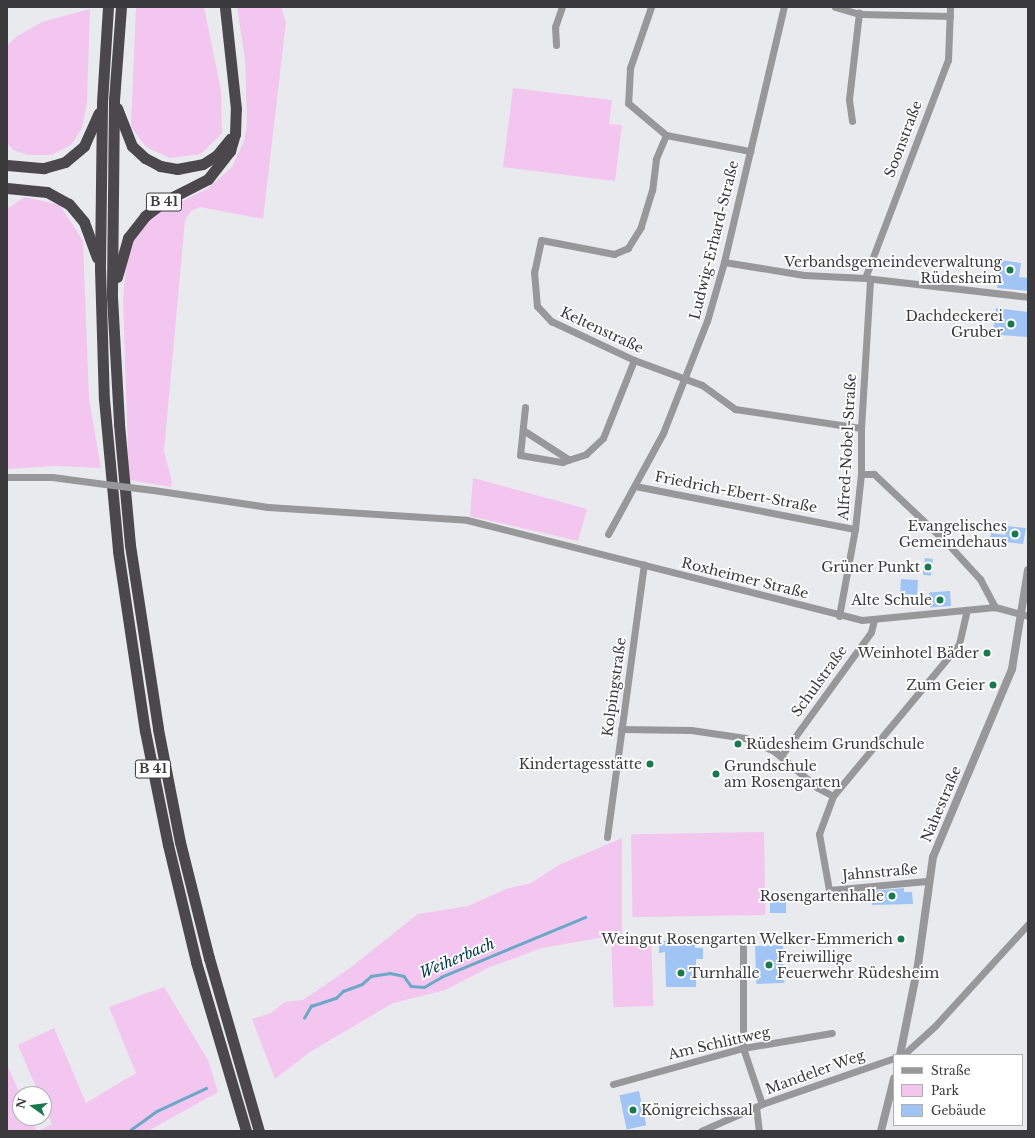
<!DOCTYPE html>
<html>
<head>
<meta charset="utf-8">
<style>
	body { margin:0 }
	#map { position:relative; width:1035px; height:1138px; overflow:hidden; background:#e9eaed; font-family:"Libre Baskerville",serif }
	div>[style] { position:absolute }
	.green>* { inset:0; background:#f3c6f0; transform-origin:0 0 }
	.stream>* { height:2.5px; margin:-1.25px; padding:0 1.25px; transform-origin:1.25px; border-radius:1.25px; background:#6ba8c7 }
	.building>* { inset:0; background:#a0c4f4; transform-origin:0 0 }
	.minor>* { height:7px; margin:-3.5px; padding:0 3.5px; transform-origin:3.5px; border-radius:3.5px; background:#989799 }
	.tertiary>* { height:8px; margin:-4px; padding:0 4px; transform-origin:4px; border-radius:4px; background:#989799 }
	.trunk>* { height:11px; margin:-5.5px; padding:0 5.5px; transform-origin:5.5px; border-radius:5.5px; background:#4a484c }
	.minor-bridge>* { height:7px; margin:-3.5px; padding:0 3.5px; transform-origin:3.5px; border-radius:3.5px; background:#989799 }
	.dots>* { width:11px; height:11px; translate:-50% -50%; box-sizing:border-box; border:2px solid #fff; border-radius:50% }
	span { translate:-50% -50%; white-space:nowrap; text-align:center; line-height:1.15; -webkit-text-stroke:3.5px #fff; paint-order:stroke }
	.shield-label span { padding:1px 3px; background:#fff; border:1px solid; border-radius:3px; -webkit-text-stroke-width:0 }
	.shield-label { font-size:13px; color:#3a3a3c; font-weight:700 }
	.street-label { font-size:14px; color:#3a3a3c }
	.poi-label { font-size:14px; color:#3a3a3c }
	.right { translate:-100% -50%; text-align:right }
	.left { translate:0 -50%; text-align:left }
	.water-label { font-size:15px; color:#01394f; font-style:italic }
	.frame { position:absolute; inset:0; border:8px solid #3a3a3c; pointer-events:none }
	.legend { position:absolute; left:893px; top:1054px; width:130px; height:72px; box-sizing:border-box; background:#fff; border:1px solid #b0b0b1; margin:0; padding:5px 7px; list-style:none; font-size:12px; color:#3a3a3c }
	.legend li { display:flex; align-items:center; gap:8px; height:20px }
	.legend b { width:20px; border:1px solid #b0b0b1 }
	.north { position:absolute; left:12px; top:1086px; width:40px; height:40px; box-sizing:border-box; background:#fff; border:1px solid #b0b0b1; border-radius:50%; rotate:284deg; font-size:11px; font-weight:700; line-height:16px; text-align:center; color:#3a3a3c }
	.north::after { content:''; display:block; margin:auto; width:14px; height:18px; background:#1a784e; clip-path:polygon(50% 0,100% 100%,50% 72%,0 100%) }
</style>
</head>
<body>
<div id="map">
	<div class="green">
		<div style="clip-path:polygon(136px 7px,204px 7px,221px 90px,222px 133px,201px 154px,170px 158px,146px 147px,131px 127px)"></div>
		<div style="clip-path:polygon(237px 7px,281px 7px,286px 22px,263px 219px,200px 207px,191px 211px,185px 220px,164px 451px,172px 482px,171px 487px,129px 480px,123px 299px,127px 258px,133px 239px,152px 216px,207px 189px,232px 167px,244px 141px,247px 123px,245px 59px)"></div>
		<div style="clip-path:polygon(90px 9px,87px 102px,82px 128px,71px 145px,51px 155px,28px 155px,13px 150px,7px 143px,7px 46px,16px 37px,42px 22px)"></div>
		<div style="clip-path:polygon(513px 88px,612px 100px,609px 124px,622px 125px,615px 181px,503px 167px)"></div>
		<div style="clip-path:polygon(25px 197px,60px 205px,83px 241px,89px 399px,101px 468px,56px 466px,7px 469px,7px 209px)"></div>
		<div style="clip-path:polygon(473px 478px,587px 509px,578px 541px,470px 516px)"></div>
		<div style="left:764px;top:832px;width:83px;height:133px;rotate:89deg"></div>
		<div style="clip-path:polygon(622px 838px,622px 934px,542px 948px,490px 967px,445px 990px,393px 1003px,310px 1052px,275px 1079px,252px 1019px,271px 1013px,285px 1002px,303px 1000px,350px 968px,418px 914px,468px 906px,506px 889px,531px 883px,561px 864px)"></div>
		<div style="left:651px;top:935px;width:71px;height:40px;rotate:88deg"></div>
		<div style="clip-path:polygon(164px 987px,208px 1060px,218px 1092px,148px 1131px,38px 1131px,52px 1124px,44px 1106px,44px 1094px,39px 1094px,18px 1045px,54px 1028px,86px 1103px,136px 1073px,109px 1007px)"></div>
		<div style="clip-path:polygon(7px 1065px,20px 1094px,20px 1118px,31px 1118px,37px 1131px,7px 1131px)"></div>
	</div>
	<div class="stream">
		<div style="left:304px;top:1018px;width:14px;rotate:-60deg"></div>
		<div style="left:311px;top:1006px;width:26px;rotate:-18deg"></div>
		<div style="left:336px;top:998px;width:10px;rotate:-45deg"></div>
		<div style="left:343px;top:991px;width:20px;rotate:-20deg"></div>
		<div style="left:362px;top:984px;width:12px;rotate:-42deg"></div>
		<div style="left:371px;top:976px;width:19px;rotate:-9deg"></div>
		<div style="left:390px;top:973px;width:14px;rotate:12deg"></div>
		<div style="left:404px;top:976px;width:12px;rotate:55deg"></div>
		<div style="left:411px;top:986px;width:13px;rotate:4deg"></div>
		<div style="left:424px;top:987px;width:20px;rotate:-30deg"></div>
		<div style="left:441px;top:977px;width:156px;rotate:-22.6deg"></div>
		<div style="left:129px;top:1131px;width:34px;rotate:-36deg"></div>
		<div style="left:157px;top:1111px;width:54px;rotate:-25.1deg"></div>
	</div>
	<div class="building">
		<div style="clip-path:polygon(1001px 260px,1021px 263px,1019px 277px,1028px 278px,1028px 291px,997px 288px)"></div>
		<div style="clip-path:polygon(996px 308px,1028px 312px,1028px 337px,999px 335px,1000px 331px,993px 330px)"></div>
		<div style="clip-path:polygon(1007px 526px,1026px 528px,1023px 544px,990px 540px,991px 533px,1005px 535px)"></div>
		<div style="left:925px;top:558px;width:8px;height:17px;rotate:7deg"></div>
		<div style="left:901px;top:579px;width:17px;height:15px;rotate:3deg"></div>
		<div style="left:950px;top:591px;width:15px;height:21px;rotate:86deg"></div>
		<div style="clip-path:polygon(904px 888px,904px 892px,912px 892px,913px 904px,872px 905px,871px 891px)"></div>
		<div style="left:770px;top:901px;width:16px;height:12px"></div>
		<div style="clip-path:polygon(695px 940px,695px 948px,703px 948px,703px 959px,696px 959px,696px 987px,666px 987px,665px 952px,659px 953px,659px 941px)"></div>
		<div style="left:783px;top:945px;width:38px;height:28px;rotate:88deg"></div>
		<div style="left:639px;top:1091px;width:35px;height:20px;rotate:78deg"></div>
	</div>
	<div class="minor">
		<div style="left:651px;top:7px;width:65px;rotate:109deg"></div>
		<div style="left:630px;top:68px;width:35px;rotate:93deg"></div>
		<div style="left:628px;top:103px;width:50px;rotate:40.1deg"></div>
		<div style="left:835px;top:7px;width:26px;rotate:16deg"></div>
		<div style="left:860px;top:14px;width:90px;rotate:1.3deg"></div>
		<div style="left:556px;top:45px;width:18px;rotate:-93deg"></div>
		<div style="left:555px;top:27px;width:21px;rotate:-71deg"></div>
		<div style="left:852px;top:121px;width:22px;rotate:-98deg"></div>
		<div style="left:849px;top:99px;width:87px;rotate:-83.4deg"></div>
		<div style="left:666px;top:135px;width:26px;rotate:113deg"></div>
		<div style="left:656px;top:159px;width:31px;rotate:97deg"></div>
		<div style="left:652px;top:190px;width:39px;rotate:107deg"></div>
		<div style="left:641px;top:227px;width:25px;rotate:122deg"></div>
		<div style="left:628px;top:248px;width:15px;rotate:157deg"></div>
		<div style="left:614px;top:254px;width:74px;rotate:-169.1deg"></div>
		<div style="left:541px;top:240px;width:33px;rotate:102deg"></div>
		<div style="left:534px;top:272px;width:34px;rotate:85deg"></div>
		<div style="left:537px;top:306px;width:21px;rotate:47deg"></div>
		<div style="left:551px;top:321px;width:92px;rotate:25.2deg"></div>
		<div style="left:634px;top:360px;width:72px;rotate:20.2deg"></div>
		<div style="left:702px;top:385px;width:41px;rotate:36deg"></div>
		<div style="left:735px;top:409px;width:127px;rotate:8.6deg"></div>
		<div style="left:666px;top:135px;width:86px;rotate:10.8deg"></div>
		<div style="left:724px;top:262px;width:81px;rotate:9.2deg"></div>
		<div style="left:804px;top:275px;width:61px;rotate:2.8deg"></div>
		<div style="left:865px;top:278px;width:164px;rotate:6.6deg"></div>
		<div style="left:865px;top:278px;width:233px;rotate:-69.2deg"></div>
		<div style="left:948px;top:60px;width:53px;rotate:-87.8deg"></div>
		<div style="left:525px;top:407px;width:48px;rotate:95.9deg"></div>
		<div style="left:520px;top:455px;width:43px;rotate:9.5deg"></div>
		<div style="left:562px;top:462px;width:25px;rotate:-18deg"></div>
		<div style="left:586px;top:454px;width:23px;rotate:-43deg"></div>
		<div style="left:603px;top:438px;width:84px;rotate:-68.3deg"></div>
		<div style="left:523px;top:430px;width:54px;rotate:32.8deg"></div>
		<div style="left:861px;top:474px;width:13px"></div>
		<div style="left:874px;top:474px;width:100px;rotate:43.4deg"></div>
		<div style="left:947px;top:543px;width:49px;rotate:47.5deg"></div>
		<div style="left:980px;top:579px;width:32px;rotate:62deg"></div>
		<div style="left:7px;top:477px;width:45px"></div>
		<div style="left:52px;top:477px;width:53px;rotate:7.5deg"></div>
		<div style="left:635px;top:486px;width:224px;rotate:11.1deg"></div>
		<div style="left:153px;top:490px;width:116px;rotate:8.4deg"></div>
		<div style="left:268px;top:507px;width:199px;rotate:3.7deg"></div>
		<div style="left:467px;top:520px;width:407px;rotate:14.2deg"></div>
		<div style="left:862px;top:620px;width:134px;rotate:-5.6deg"></div>
		<div style="left:995px;top:607px;width:34px;rotate:15deg"></div>
		<div style="left:608px;top:534px;width:115px;rotate:-61.4deg"></div>
		<div style="left:663px;top:433px;width:120px;rotate:-68.6deg"></div>
		<div style="left:707px;top:321px;width:61px;rotate:-73.9deg"></div>
		<div style="left:724px;top:262px;width:262px;rotate:-76.8deg"></div>
		<div style="left:839px;top:616px;width:88px;rotate:-79.6deg"></div>
		<div style="left:855px;top:529px;width:55px;rotate:-83.8deg"></div>
		<div style="left:861px;top:474px;width:46px;rotate:-90deg"></div>
		<div style="left:861px;top:428px;width:149px;rotate:-86.5deg"></div>
		<div style="left:621px;top:729px;width:70px;rotate:0.8deg"></div>
		<div style="left:691px;top:730px;width:55px;rotate:8.4deg"></div>
		<div style="left:745px;top:738px;width:32px;rotate:24deg"></div>
		<div style="left:774px;top:751px;width:57px;rotate:40.1deg"></div>
		<div style="left:818px;top:788px;width:17px;rotate:28deg"></div>
		<div style="left:781px;top:756px;width:153px;rotate:-54deg"></div>
		<div style="left:871px;top:632px;width:12px;rotate:-76deg"></div>
		<div style="left:607px;top:837px;width:275px;rotate:-82.3deg"></div>
		<div style="left:927px;top:881px;width:98px;rotate:174.8deg"></div>
		<div style="left:829px;top:890px;width:57px;rotate:-100.1deg"></div>
		<div style="left:819px;top:834px;width:40px;rotate:-69.8deg"></div>
		<div style="left:833px;top:796px;width:197px;rotate:-50.3deg"></div>
		<div style="left:959px;top:644px;width:35px;rotate:-77deg"></div>
		<div style="left:743px;top:945px;width:103px;rotate:90deg"></div>
		<div style="left:743px;top:1048px;width:59px;rotate:71.3deg"></div>
		<div style="left:903px;top:1055px;width:43px;rotate:-42.2deg"></div>
		<div style="left:935px;top:1026px;width:138px;rotate:-47.6deg"></div>
		<div style="left:613px;top:1084px;width:135px;rotate:-15.5deg"></div>
		<div style="left:743px;top:1048px;width:90px;rotate:-9.6deg"></div>
		<div style="left:756px;top:1107px;width:24px;rotate:83deg"></div>
		<div style="left:701px;top:1131px;width:67px;rotate:-23.9deg"></div>
		<div style="left:762px;top:1104px;width:140px;rotate:-19.2deg"></div>
	</div>
	<div class="tertiary">
		<div style="left:900px;top:1055px;width:92px;rotate:-78.7deg"></div>
		<div style="left:918px;top:965px;width:109px;rotate:-82.1deg"></div>
		<div style="left:933px;top:857px;width:204px;rotate:-67.2deg"></div>
		<div style="left:1012px;top:669px;width:100px;rotate:-80.8deg"></div>
		<div style="left:881px;top:1131px;width:54px;rotate:-76deg"></div>
	</div>
	<div class="trunk">
		<div style="left:108px;top:7px;width:96px;rotate:93.6deg"></div>
		<div style="left:102px;top:103px;width:165px;rotate:90.7deg"></div>
		<div style="left:100px;top:268px;width:131px;rotate:88.3deg"></div>
		<div style="left:104px;top:399px;width:153px;rotate:84.7deg"></div>
		<div style="left:118px;top:551px;width:182px;rotate:81.5deg"></div>
		<div style="left:145px;top:731px;width:116px;rotate:78.6deg"></div>
		<div style="left:168px;top:845px;width:120px;rotate:76.5deg"></div>
		<div style="left:196px;top:962px;width:176px;rotate:73.5deg"></div>
		<div style="left:121px;top:7px;width:93px;rotate:94.3deg"></div>
		<div style="left:114px;top:100px;width:197px;rotate:90.6deg"></div>
		<div style="left:112px;top:297px;width:127px;rotate:86.8deg"></div>
		<div style="left:119px;top:424px;width:121px;rotate:84.8deg"></div>
		<div style="left:130px;top:545px;width:186px;rotate:81.3deg"></div>
		<div style="left:158px;top:729px;width:115px;rotate:79deg"></div>
		<div style="left:180px;top:842px;width:120px;rotate:76deg"></div>
		<div style="left:209px;top:958px;width:180px;rotate:73.9deg"></div>
		<div style="left:117px;top:108px;width:41px;rotate:68.5deg"></div>
		<div style="left:132px;top:146px;width:18px;rotate:43deg"></div>
		<div style="left:145px;top:158px;width:17px;rotate:28deg"></div>
		<div style="left:160px;top:166px;width:17px;rotate:10deg"></div>
		<div style="left:177px;top:169px;width:26px;rotate:-11deg"></div>
		<div style="left:203px;top:164px;width:17px;rotate:-33deg"></div>
		<div style="left:217px;top:155px;width:21px;rotate:-51deg"></div>
		<div style="left:7px;top:165px;width:37px;rotate:5deg"></div>
		<div style="left:44px;top:168px;width:22px;rotate:-16deg"></div>
		<div style="left:65px;top:162px;width:25px;rotate:-40deg"></div>
		<div style="left:84px;top:146px;width:36px;rotate:-66deg"></div>
		<div style="left:7px;top:188px;width:40px;rotate:5.7deg"></div>
		<div style="left:47px;top:192px;width:25px;rotate:29deg"></div>
		<div style="left:69px;top:204px;width:23px;rotate:50deg"></div>
		<div style="left:84px;top:222px;width:38px;rotate:70deg"></div>
		<div style="left:117px;top:277px;width:41px;rotate:-74.2deg"></div>
		<div style="left:128px;top:238px;width:28px;rotate:-52deg"></div>
		<div style="left:145px;top:216px;width:25px;rotate:-37deg"></div>
		<div style="left:165px;top:201px;width:48px;rotate:-27.1deg"></div>
		<div style="left:208px;top:179px;width:36px;rotate:-52deg"></div>
		<div style="left:230px;top:151px;width:18px;rotate:-74deg"></div>
		<div style="left:235px;top:134px;width:25px;rotate:-88deg"></div>
		<div style="left:236px;top:109px;width:103px;rotate:-96.2deg"></div>
	</div>
	<div class="minor-bridge">
		<div style="left:105px;top:484px;width:48px;rotate:7.1deg"></div>
	</div>
	<div class="dots">
		<div style="left:1010px;top:270px;background:#1a784e"></div>
		<div style="left:1011px;top:324px;background:#1a784e"></div>
		<div style="left:1015px;top:534px;background:#1a784e"></div>
		<div style="left:928px;top:567px;background:#1a784e"></div>
		<div style="left:940px;top:600px;background:#1a784e"></div>
		<div style="left:987px;top:653px;background:#1a784e"></div>
		<div style="left:993px;top:685px;background:#1a784e"></div>
		<div style="left:738px;top:744px;background:#1a784e"></div>
		<div style="left:650px;top:764px;background:#1a784e"></div>
		<div style="left:716px;top:774px;background:#1a784e"></div>
		<div style="left:892px;top:896px;background:#1a784e"></div>
		<div style="left:901px;top:939px;background:#1a784e"></div>
		<div style="left:769px;top:965px;background:#1a784e"></div>
		<div style="left:681px;top:973px;background:#1a784e"></div>
		<div style="left:633px;top:1110px;background:#1a784e"></div>
	</div>
	<div class="shield-label">
		<span style="left:164px;top:202px">B 41</span>
		<span style="left:153px;top:769px">B 41</span>
	</div>
	<div class="street-label">
		<span style="left:903px;top:139px;rotate:-69deg">Soonstraße</span>
		<span style="left:714px;top:240px;rotate:-76deg">Ludwig-Erhard-Straße</span>
		<span style="left:602px;top:330px;rotate:25deg">Keltenstraße</span>
		<span style="left:847px;top:447px;rotate:-87deg">Alfred-Nobel-Straße</span>
		<span style="left:736px;top:492px;rotate:11deg">Friedrich-Ebert-Straße</span>
		<span style="left:745px;top:578px;rotate:14deg">Roxheimer Straße</span>
		<span style="left:819px;top:681px;rotate:-54deg">Schulstraße</span>
		<span style="left:614px;top:687px;rotate:-82deg">Kolpingstraße</span>
		<span style="left:941px;top:804px;rotate:-67deg">Nahestraße</span>
		<span style="left:880px;top:872px;rotate:-5deg">Jahnstraße</span>
		<span style="left:719px;top:1043px;rotate:-13deg">Am Schlittweg</span>
		<span style="left:815px;top:1072px;rotate:-20deg">Mandeler Weg</span>
	</div>
	<div class="poi-label">
		<span class="right" style="left:1002px;top:270px">Verbandsgemeindeverwaltung<br>Rüdesheim</span>
		<span class="right" style="left:1003px;top:324px">Dachdeckerei<br>Gruber</span>
		<span class="right" style="left:1007px;top:534px">Evangelisches<br>Gemeindehaus</span>
		<span class="right" style="left:920px;top:567px">Grüner Punkt</span>
		<span class="right" style="left:932px;top:600px">Alte Schule</span>
		<span class="right" style="left:979px;top:653px">Weinhotel Bäder</span>
		<span class="right" style="left:985px;top:685px">Zum Geier</span>
		<span class="left" style="left:746px;top:744px">Rüdesheim Grundschule</span>
		<span class="right" style="left:642px;top:764px">Kindertagesstätte</span>
		<span class="left" style="left:724px;top:774px">Grundschule<br>am Rosengarten</span>
		<span class="right" style="left:884px;top:896px">Rosengartenhalle</span>
		<span class="right" style="left:893px;top:939px">Weingut Rosengarten Welker-Emmerich</span>
		<span class="left" style="left:777px;top:965px">Freiwillige<br>Feuerwehr Rüdesheim</span>
		<span class="left" style="left:689px;top:973px">Turnhalle</span>
		<span class="left" style="left:641px;top:1110px">Königreichssaal</span>
	</div>
	<div class="water-label">
		<span style="left:457px;top:958px;rotate:-23deg">Weiherbach</span>
	</div>
	<div class="frame"></div>
	<ul class="legend">
	<li><b style="height:5px;background:#989799"></b>Straße</li>
	<li><b style="height:11px;background:#f3c6f0"></b>Park</li>
	<li><b style="height:11px;background:#a0c4f4"></b>Gebäude</li>
	</ul>
	<div class="north">N</div>
</div>
</body>
</html>
